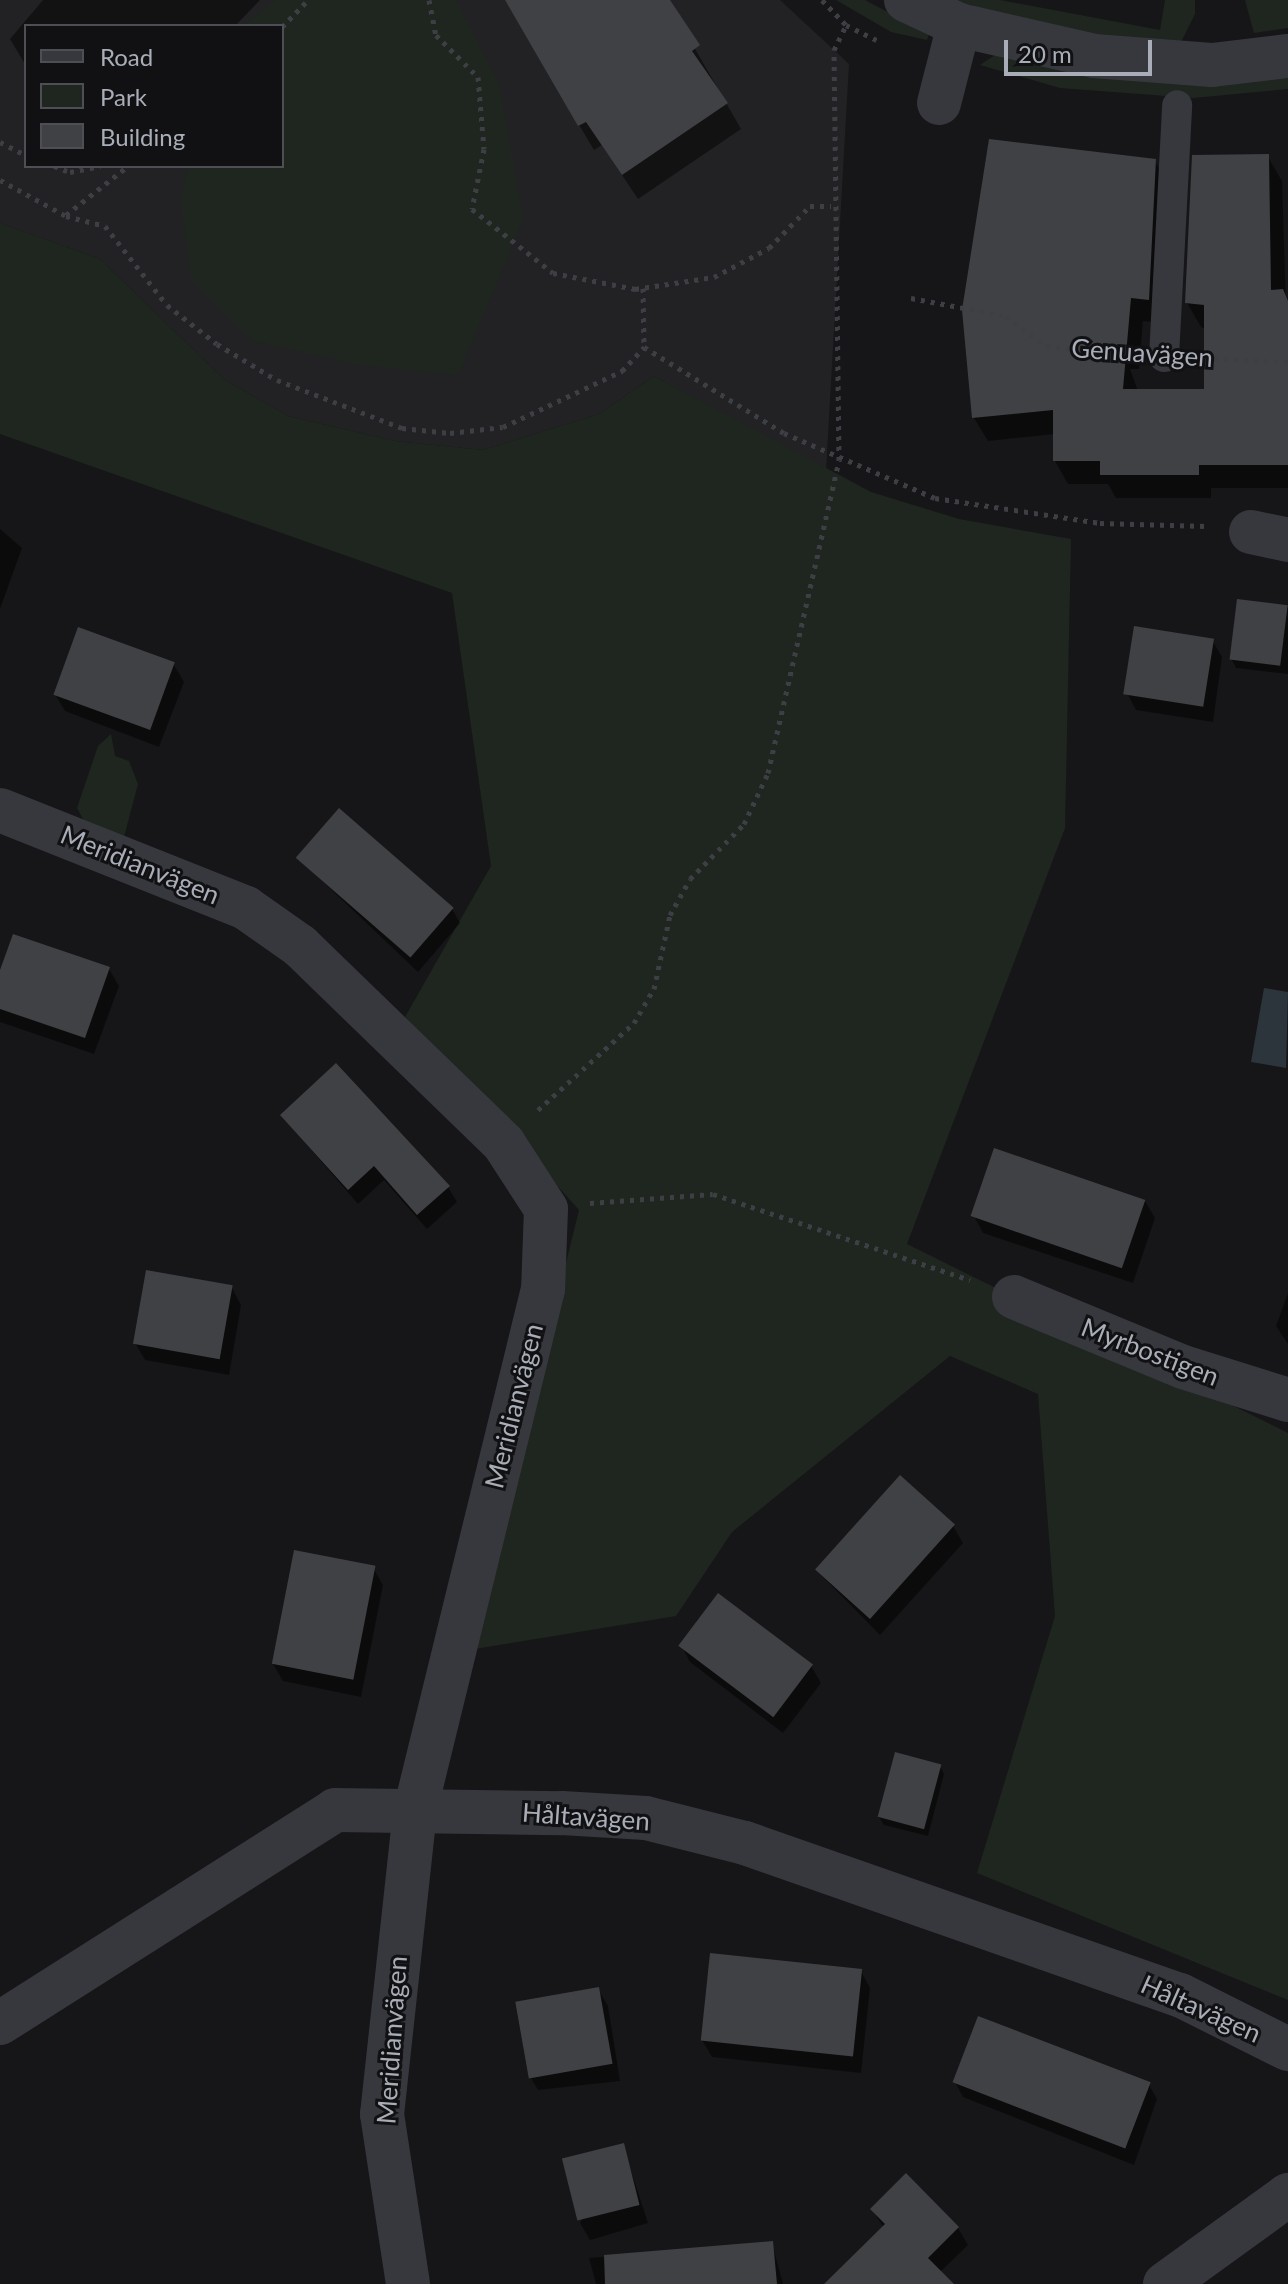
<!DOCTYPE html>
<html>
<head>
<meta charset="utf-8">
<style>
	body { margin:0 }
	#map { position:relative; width:1288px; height:2284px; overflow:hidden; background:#161618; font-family:Lato,sans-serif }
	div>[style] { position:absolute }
	.built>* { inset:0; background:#222225 }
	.green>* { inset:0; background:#1e261f }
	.water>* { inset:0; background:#2c353c }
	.shadow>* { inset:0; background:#0007 }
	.building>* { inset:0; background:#404145; transform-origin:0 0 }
	.path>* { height:5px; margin-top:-2.5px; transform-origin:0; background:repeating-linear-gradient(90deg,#3d3f44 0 4px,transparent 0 10px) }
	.lane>* { height:30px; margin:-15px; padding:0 15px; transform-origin:15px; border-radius:15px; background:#37383d }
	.street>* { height:44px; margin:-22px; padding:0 22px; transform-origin:22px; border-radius:22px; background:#37383d }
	span { translate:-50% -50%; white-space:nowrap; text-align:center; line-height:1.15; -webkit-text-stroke:6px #111113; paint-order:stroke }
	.street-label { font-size:26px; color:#a8adb8 }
	.legend { position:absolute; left:24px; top:24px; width:260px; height:144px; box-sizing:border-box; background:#111113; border:2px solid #4d4f55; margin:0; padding:10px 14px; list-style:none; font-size:24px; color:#a8adb8 }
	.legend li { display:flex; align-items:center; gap:16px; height:40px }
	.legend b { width:40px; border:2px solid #4d4f55 }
	.scale { position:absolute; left:1004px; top:40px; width:148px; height:36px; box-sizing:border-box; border:4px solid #a8adb8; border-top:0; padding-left:10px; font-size:24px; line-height:28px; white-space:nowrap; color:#a8adb8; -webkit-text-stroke:6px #111113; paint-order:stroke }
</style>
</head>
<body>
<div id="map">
	<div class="built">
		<div style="clip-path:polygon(evenodd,0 0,780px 0,849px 64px,826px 471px,654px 376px,599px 414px,483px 450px,395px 441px,288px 416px,225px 380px,100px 259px,0 223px,0 0,26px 26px,282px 26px,282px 166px,26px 166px,26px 26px)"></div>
	</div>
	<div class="green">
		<div style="clip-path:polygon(276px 0,456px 0,499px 84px,523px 220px,458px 375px,352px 364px,252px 340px,191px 279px,181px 197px,188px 166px,282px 166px,282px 26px,243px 26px)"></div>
		<div style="clip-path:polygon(836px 0,865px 0,929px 34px,927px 40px,891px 32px)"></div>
		<div style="clip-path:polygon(955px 0,1000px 0,1160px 30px,1165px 0,1195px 0,1195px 14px,1181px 42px,1154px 43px,1037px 26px)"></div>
		<div style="clip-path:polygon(1245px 0,1288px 0,1288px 28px,1254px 33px)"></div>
		<div style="clip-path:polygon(995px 55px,1288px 75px,1288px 89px,1193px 98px,1060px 88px,980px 65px)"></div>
		<div style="clip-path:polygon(0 223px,100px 259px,225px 380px,288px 416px,395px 441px,483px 450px,599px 414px,654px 376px,871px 492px,959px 519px,1071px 539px,1065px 828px,907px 1244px,1288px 1433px,1288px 2000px,977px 1873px,1055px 1616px,1038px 1394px,950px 1356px,732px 1532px,676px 1616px,462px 1651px,502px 1525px,579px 1210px,405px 1017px,491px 866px,452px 593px,0 434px)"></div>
		<div style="clip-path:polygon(111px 734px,115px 756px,129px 761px,138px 784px,124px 837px,84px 821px,77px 808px,98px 746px)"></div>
	</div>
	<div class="water">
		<div style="clip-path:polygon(1264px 988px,1288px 992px,1286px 1068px,1251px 1062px)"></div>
	</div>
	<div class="shadow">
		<div style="clip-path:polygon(43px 0,260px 0,235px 26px,26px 26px,26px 66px,10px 39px)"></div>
		<div style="clip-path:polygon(505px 0,667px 0,741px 129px,638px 199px,602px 145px,594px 150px)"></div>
		<div style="clip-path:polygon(1268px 157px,1282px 181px,1288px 369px,1201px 327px,1187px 303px)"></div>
		<div style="clip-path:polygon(1155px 161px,1169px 185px,1162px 323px,1143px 321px,1139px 369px,1130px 369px,1138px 391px,1288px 403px,1288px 488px,1211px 488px,1211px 498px,1116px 498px,1108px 484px,1068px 484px,1055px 461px,1055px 434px,988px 441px,974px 418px)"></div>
		<div style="clip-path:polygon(0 529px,22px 548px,0 609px)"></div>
		<div style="clip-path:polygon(1288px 607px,1288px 674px,1236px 668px,1232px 660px)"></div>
		<div style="clip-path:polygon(1212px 640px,1222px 657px,1213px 722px,1136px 710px,1127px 693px)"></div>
		<div style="clip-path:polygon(174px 665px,184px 682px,159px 747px,65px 711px,55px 694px)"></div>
		<div style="clip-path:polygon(298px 858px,452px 909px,460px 923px,418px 972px)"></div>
		<div style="clip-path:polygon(109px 969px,119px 986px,94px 1054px,0 1022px,0 976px)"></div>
		<div style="clip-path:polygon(282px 1116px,448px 1187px,457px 1202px,427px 1229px,384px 1180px,358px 1204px)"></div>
		<div style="clip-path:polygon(1145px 1201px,1155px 1218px,1133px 1283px,983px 1233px,974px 1216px)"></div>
		<div style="clip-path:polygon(232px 1288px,241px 1305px,229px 1375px,145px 1360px,135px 1343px)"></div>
		<div style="clip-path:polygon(1288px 1293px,1288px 1344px,1276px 1326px)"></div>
		<div style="clip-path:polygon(953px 1526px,963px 1543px,880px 1635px,817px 1571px)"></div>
		<div style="clip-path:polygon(373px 1568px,383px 1585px,361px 1697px,283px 1681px,273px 1664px)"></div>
		<div style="clip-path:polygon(681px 1645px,811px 1666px,821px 1683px,783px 1733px,690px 1662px)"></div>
		<div style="clip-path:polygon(940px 1766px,944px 1774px,928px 1836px,884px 1825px,879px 1817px)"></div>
		<div style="clip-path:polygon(861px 1971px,870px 1988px,861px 2073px,712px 2057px,702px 2040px)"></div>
		<div style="clip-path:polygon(598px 1989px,608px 2006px,620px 2081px,538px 2090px,528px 2073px)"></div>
		<div style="clip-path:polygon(955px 2082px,1149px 2085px,1157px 2099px,1134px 2165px,963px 2097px)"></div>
		<div style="clip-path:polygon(623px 2146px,648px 2223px,590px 2240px,580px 2223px)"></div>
		<div style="clip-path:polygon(872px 2210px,958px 2228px,968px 2245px,939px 2273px,948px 2284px,827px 2284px,884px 2228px)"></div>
		<div style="clip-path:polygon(772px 2243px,783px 2284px,596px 2284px,589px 2258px)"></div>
	</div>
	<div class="building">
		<div style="clip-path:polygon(505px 0,670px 0,700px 45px,692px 51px,728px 103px,622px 175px,586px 122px,578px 126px)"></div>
		<div style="clip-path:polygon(989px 139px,1156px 159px,1149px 300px,1131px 298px,1123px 389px,1204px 389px,1204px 305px,1185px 303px,1192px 155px,1269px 154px,1271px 290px,1283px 289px,1288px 301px,1288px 465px,1199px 465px,1199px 475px,1100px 475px,1100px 461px,1053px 461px,1053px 410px,972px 418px,962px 310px)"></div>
		<div style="left:1237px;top:599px;width:51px;height:61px;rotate:7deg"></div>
		<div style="left:1134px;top:626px;width:81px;height:69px;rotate:9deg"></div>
		<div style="left:78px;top:627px;width:103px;height:72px;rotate:20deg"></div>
		<div style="left:339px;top:808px;width:152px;height:66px;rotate:41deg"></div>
		<div style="clip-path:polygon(13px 934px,110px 967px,85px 1038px,0 1009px,0 970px)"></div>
		<div style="clip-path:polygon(336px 1063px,450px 1186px,417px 1215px,374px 1166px,348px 1190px,280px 1115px)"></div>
		<div style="left:994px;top:1148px;width:160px;height:72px;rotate:19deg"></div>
		<div style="left:146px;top:1270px;width:88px;height:75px;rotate:10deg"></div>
		<div style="left:900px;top:1475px;width:74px;height:127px;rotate:42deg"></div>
		<div style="left:294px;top:1550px;width:83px;height:116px;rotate:11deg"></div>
		<div style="left:718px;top:1593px;width:119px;height:66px;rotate:37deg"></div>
		<div style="left:895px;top:1752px;width:48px;height:67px;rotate:15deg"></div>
		<div style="left:710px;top:1953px;width:153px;height:88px;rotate:6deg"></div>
		<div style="left:599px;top:1987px;width:78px;height:85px;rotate:80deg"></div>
		<div style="left:978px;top:2016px;width:185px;height:71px;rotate:21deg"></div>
		<div style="left:624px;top:2143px;width:64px;height:64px;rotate:76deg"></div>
		<div style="clip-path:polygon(906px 2173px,959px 2227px,928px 2258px,954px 2284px,824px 2284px,885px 2224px,870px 2209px)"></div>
		<div style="clip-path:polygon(773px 2241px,777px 2284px,605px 2284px,604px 2255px)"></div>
	</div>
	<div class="path">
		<div style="left:429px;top:0;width:36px;rotate:79deg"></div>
		<div style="left:436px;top:35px;width:59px;rotate:45deg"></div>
		<div style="left:478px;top:77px;width:72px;rotate:85.2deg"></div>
		<div style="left:484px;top:149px;width:61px;rotate:101.3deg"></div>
		<div style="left:472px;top:209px;width:103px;rotate:38.3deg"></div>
		<div style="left:553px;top:273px;width:84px;rotate:11deg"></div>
		<div style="left:635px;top:289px;width:80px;rotate:-8.6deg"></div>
		<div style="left:714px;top:277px;width:62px;rotate:-27.8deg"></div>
		<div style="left:769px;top:248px;width:59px;rotate:-45.7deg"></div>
		<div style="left:810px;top:206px;width:21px"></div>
		<div style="left:822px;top:0;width:35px;rotate:46deg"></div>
		<div style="left:846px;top:25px;width:34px;rotate:26deg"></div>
		<div style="left:282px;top:27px;width:37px;rotate:-46deg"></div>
		<div style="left:0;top:142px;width:29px;rotate:27deg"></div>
		<div style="left:54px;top:166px;width:17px;rotate:21deg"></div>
		<div style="left:70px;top:172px;width:31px;rotate:-11deg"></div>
		<div style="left:0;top:180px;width:75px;rotate:28.6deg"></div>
		<div style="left:66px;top:216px;width:40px;rotate:14.4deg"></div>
		<div style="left:105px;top:226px;width:100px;rotate:51.9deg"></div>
		<div style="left:167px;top:305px;width:63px;rotate:38deg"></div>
		<div style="left:217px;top:344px;width:70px;rotate:31deg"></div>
		<div style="left:277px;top:380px;width:134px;rotate:21deg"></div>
		<div style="left:402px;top:428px;width:48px;rotate:5.9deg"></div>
		<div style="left:450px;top:433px;width:53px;rotate:-6.5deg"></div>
		<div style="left:503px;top:427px;width:132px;rotate:-25.2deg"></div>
		<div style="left:622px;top:371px;width:33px;rotate:-47deg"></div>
		<div style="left:644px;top:347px;width:164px;rotate:31.6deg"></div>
		<div style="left:784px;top:433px;width:164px;rotate:23.3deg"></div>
		<div style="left:935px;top:498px;width:167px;rotate:8.6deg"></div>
		<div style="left:1100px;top:523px;width:106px;rotate:1.6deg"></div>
		<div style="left:66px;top:215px;width:79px;rotate:-38.3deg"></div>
		<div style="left:643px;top:288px;width:59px;rotate:89deg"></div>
		<div style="left:911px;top:298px;width:97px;rotate:10.7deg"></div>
		<div style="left:1006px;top:316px;width:50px;rotate:36.9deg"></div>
		<div style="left:1046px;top:346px;width:80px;rotate:5.7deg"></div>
		<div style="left:1204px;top:358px;width:84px;rotate:2.7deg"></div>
		<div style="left:538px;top:1110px;width:130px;rotate:-42.2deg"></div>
		<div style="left:634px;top:1023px;width:39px;rotate:-60deg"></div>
		<div style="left:654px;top:989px;width:76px;rotate:-77.8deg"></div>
		<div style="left:670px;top:915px;width:41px;rotate:-60.9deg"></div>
		<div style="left:690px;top:879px;width:77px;rotate:-45.5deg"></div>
		<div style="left:744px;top:824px;width:56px;rotate:-64.8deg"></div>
		<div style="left:768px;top:773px;width:321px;rotate:-77.2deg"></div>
		<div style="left:839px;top:460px;width:410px;rotate:-90.7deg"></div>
		<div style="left:834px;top:50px;width:28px;rotate:-64deg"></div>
		<div style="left:590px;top:1203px;width:123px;rotate:-4.2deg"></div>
		<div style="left:713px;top:1194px;width:271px;rotate:18.5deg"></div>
	</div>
	<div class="lane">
		<div style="left:1164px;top:357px;width:252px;rotate:-87deg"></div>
	</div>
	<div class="street">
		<div style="left:906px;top:0;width:59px;rotate:25.3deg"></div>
		<div style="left:959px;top:25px;width:139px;rotate:12.9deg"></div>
		<div style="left:1094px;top:56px;width:118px;rotate:4.4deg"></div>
		<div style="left:1212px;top:65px;width:77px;rotate:-6.8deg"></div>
		<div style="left:939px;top:103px;width:81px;rotate:-75.6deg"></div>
		<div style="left:1251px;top:532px;width:38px;rotate:12deg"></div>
		<div style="left:0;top:810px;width:265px;rotate:21.7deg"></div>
		<div style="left:246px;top:908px;width:66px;rotate:35.1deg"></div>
		<div style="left:300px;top:946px;width:284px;rotate:44.1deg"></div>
		<div style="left:504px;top:1144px;width:77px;rotate:57.1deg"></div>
		<div style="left:546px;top:1209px;width:80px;rotate:92.1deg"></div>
		<div style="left:543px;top:1289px;width:537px;rotate:103.78deg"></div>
		<div style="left:415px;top:1811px;width:305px;rotate:96.2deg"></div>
		<div style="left:382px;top:2114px;width:172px;rotate:81.3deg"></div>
		<div style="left:1014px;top:1297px;width:183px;rotate:22.5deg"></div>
		<div style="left:1183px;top:1367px;width:110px;rotate:17.4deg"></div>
		<div style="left:0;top:2023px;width:397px;rotate:-32.4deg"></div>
		<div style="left:335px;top:1810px;width:227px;rotate:0.8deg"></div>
		<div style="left:562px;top:1813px;width:84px;rotate:3.4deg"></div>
		<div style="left:646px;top:1818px;width:102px;rotate:14.2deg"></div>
		<div style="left:745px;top:1843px;width:461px;rotate:19.3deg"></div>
		<div style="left:1180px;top:1995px;width:121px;rotate:26.6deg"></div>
		<div style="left:1165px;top:2284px;width:152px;rotate:-35.9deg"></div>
	</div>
	<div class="street-label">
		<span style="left:1142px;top:353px;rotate:4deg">Genuavägen</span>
		<span style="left:140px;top:865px;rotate:22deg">Meridianvägen</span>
		<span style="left:1150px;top:1352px;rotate:21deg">Myrbostigen</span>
		<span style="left:514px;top:1406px;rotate:-76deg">Meridianvägen</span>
		<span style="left:586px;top:1817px;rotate:4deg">Håltavägen</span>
		<span style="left:1201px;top:2009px;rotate:24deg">Håltavägen</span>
		<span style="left:392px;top:2040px;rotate:-86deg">Meridianvägen</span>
	</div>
	<ul class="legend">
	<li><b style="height:10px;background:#37383d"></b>Road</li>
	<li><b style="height:22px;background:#1e261f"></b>Park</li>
	<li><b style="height:22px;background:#404145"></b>Building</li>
	</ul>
	<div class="scale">20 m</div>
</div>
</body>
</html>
